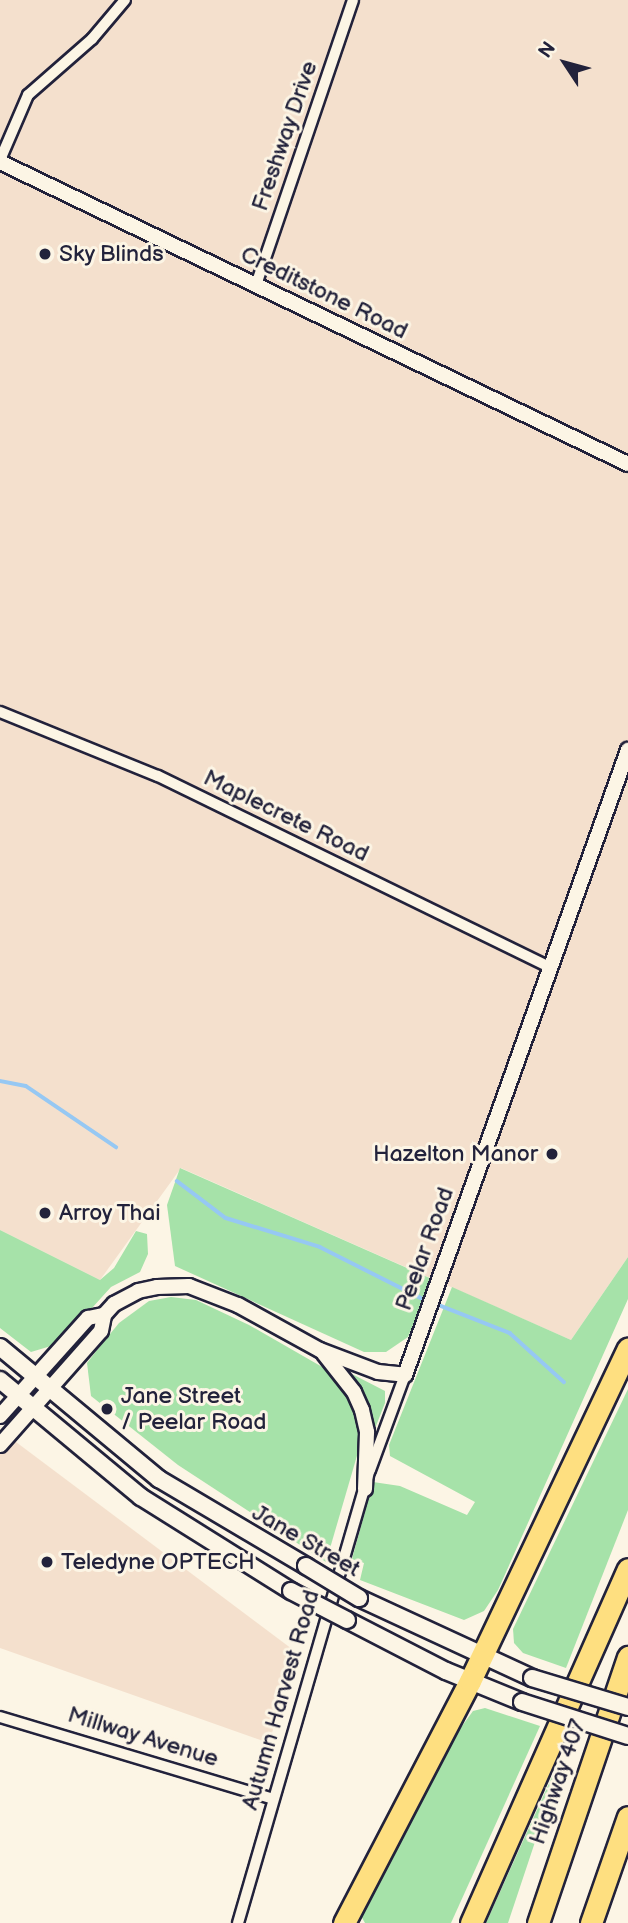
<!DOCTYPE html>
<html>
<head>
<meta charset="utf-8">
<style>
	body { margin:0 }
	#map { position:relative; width:628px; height:1923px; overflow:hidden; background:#fcf5e5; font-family:"Balsamiq Sans",sans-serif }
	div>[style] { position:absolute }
	.built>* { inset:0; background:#f4e0cd }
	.green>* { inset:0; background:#a6e2a9 }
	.stream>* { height:3.5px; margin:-1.75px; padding:0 1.75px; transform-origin:1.75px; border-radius:1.75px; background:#96c8f3 }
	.roads { filter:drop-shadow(2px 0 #22223b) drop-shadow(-2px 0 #22223b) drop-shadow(0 2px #22223b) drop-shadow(0 -2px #22223b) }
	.minor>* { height:10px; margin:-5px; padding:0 5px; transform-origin:5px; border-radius:5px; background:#fcf5e5 }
	.tertiary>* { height:14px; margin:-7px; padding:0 7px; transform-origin:7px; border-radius:7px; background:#fcf5e5 }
	.secondary>* { height:16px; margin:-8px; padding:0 8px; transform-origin:8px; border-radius:8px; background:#fcf5e5 }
	.motorway>* { height:21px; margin:-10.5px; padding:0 10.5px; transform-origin:10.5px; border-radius:10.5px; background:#fedf80 }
	.bridges { filter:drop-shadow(2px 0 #22223b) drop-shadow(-2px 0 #22223b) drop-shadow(0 2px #22223b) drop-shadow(0 -2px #22223b) }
	.secondary-bridge>* { height:16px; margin:-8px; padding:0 8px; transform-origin:8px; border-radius:8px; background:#fcf5e5 }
	.dots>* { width:19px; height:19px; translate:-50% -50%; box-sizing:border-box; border:4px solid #fcf5e5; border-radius:50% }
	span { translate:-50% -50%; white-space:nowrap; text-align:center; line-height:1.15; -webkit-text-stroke:6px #fcf5e5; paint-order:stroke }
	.street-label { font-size:23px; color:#22223b }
	.poi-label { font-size:23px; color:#22223b }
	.left { translate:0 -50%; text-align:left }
	.right { translate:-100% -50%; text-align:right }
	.north { position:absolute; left:530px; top:28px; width:70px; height:70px; -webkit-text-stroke:5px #fcf5e5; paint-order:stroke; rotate:306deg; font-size:19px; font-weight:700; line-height:28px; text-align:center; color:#22223b }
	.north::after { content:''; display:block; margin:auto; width:24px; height:32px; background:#22223b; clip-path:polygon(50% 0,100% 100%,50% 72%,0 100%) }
</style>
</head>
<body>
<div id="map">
	<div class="built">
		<div style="clip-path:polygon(0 0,628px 0,628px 1257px,571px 1340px,181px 1168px,100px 1280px,0 1230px)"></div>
		<div style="clip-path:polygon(0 1430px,296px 1652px,269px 1743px,0 1648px)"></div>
	</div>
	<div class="green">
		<div style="clip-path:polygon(180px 1168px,432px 1279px,408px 1337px,386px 1352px,364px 1352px,175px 1266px,167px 1205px)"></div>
		<div style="clip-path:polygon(0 1230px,100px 1280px,114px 1268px,136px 1231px,147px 1234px,148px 1254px,140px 1272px,111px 1287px,54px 1350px,51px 1346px,31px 1352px,0 1328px)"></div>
		<div style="clip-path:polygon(628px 1257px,628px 1299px,498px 1590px,484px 1611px,464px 1620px,360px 1580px,364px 1563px,352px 1559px,373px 1482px,400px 1486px,467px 1515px,475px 1502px,390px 1456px,389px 1445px,452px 1287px,571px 1340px)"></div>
		<div style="clip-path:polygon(171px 1297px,196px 1300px,249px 1325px,324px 1368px,349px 1393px,359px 1420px,361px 1442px,326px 1562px,178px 1465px,91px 1396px,87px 1363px,101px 1345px,119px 1323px,149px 1301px)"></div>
		<div style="clip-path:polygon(352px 1374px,385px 1391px,385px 1403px,374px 1431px)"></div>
		<div style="clip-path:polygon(628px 1389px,628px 1510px,566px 1668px,523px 1653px,514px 1643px,513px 1629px)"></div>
		<div style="clip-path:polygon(485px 1708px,540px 1726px,451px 1923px,365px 1923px,360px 1914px,449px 1744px,473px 1711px)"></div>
		<div style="clip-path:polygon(555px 1770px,559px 1770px,508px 1923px,486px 1923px)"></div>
	</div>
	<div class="stream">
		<div style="left:0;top:1081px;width:26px;rotate:11deg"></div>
		<div style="left:26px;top:1086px;width:109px;rotate:34.1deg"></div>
		<div style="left:177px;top:1181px;width:61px;rotate:37.1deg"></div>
		<div style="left:226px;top:1218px;width:98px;rotate:17.1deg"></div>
		<div style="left:320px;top:1247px;width:113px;rotate:26.8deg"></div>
		<div style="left:441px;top:1306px;width:74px;rotate:21.4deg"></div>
		<div style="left:510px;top:1333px;width:73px;rotate:42.2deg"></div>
	</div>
	<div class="roads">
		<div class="minor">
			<div style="left:0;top:160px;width:71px;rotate:-66.7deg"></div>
			<div style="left:28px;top:95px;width:85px;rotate:-41.2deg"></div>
			<div style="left:92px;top:39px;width:51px;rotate:-49.8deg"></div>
			<div style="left:256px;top:285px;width:301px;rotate:-71.2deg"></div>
			<div style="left:0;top:712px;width:170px;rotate:22.1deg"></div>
			<div style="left:158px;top:776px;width:435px;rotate:26deg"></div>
			<div style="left:0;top:1717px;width:285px;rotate:16.7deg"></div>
			<div style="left:238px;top:1923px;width:472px;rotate:-73.8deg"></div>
			<div style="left:370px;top:1470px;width:101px;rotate:-69.8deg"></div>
		</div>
		<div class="tertiary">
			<div style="left:0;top:162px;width:697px;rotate:25.68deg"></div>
			<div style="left:324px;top:1354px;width:48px;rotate:51.7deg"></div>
			<div style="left:354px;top:1392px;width:20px;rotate:66deg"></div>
			<div style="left:362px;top:1410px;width:23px;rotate:77deg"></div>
			<div style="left:367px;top:1432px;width:57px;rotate:92deg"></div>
			<div style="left:0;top:1416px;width:132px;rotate:-48.1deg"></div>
			<div style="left:88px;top:1318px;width:16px;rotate:-11deg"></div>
			<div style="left:0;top:1445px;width:152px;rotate:-48.5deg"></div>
			<div style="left:101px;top:1331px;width:16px;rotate:-79deg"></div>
			<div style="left:104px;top:1315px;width:15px;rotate:-48deg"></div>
			<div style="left:114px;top:1304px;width:27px;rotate:-28deg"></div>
			<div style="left:138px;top:1291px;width:19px;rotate:-12deg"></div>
			<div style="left:157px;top:1287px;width:32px;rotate:-2deg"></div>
			<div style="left:189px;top:1286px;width:53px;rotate:21.2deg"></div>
			<div style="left:238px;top:1305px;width:94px;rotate:28.8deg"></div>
			<div style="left:320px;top:1350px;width:62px;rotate:20.8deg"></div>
			<div style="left:378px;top:1372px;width:27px;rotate:6deg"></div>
			<div style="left:405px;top:1375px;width:664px;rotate:-70.36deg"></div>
		</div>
		<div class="secondary">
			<div style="left:0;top:1347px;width:207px;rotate:39.7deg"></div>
			<div style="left:159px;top:1479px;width:171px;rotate:30.6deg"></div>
			<div style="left:0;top:1380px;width:183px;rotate:39.7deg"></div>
			<div style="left:141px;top:1497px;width:177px;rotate:32.1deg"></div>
			<div style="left:359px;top:1598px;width:191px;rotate:24.8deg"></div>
			<div style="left:347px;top:1620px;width:111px;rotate:27.3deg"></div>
			<div style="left:446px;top:1671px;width:82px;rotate:22.2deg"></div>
		</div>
		<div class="motorway">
			<div style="left:344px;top:1923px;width:273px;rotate:-62.5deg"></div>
			<div style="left:470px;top:1681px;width:368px;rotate:-64.6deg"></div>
			<div style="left:471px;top:1923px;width:387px;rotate:-66.1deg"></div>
			<div style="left:538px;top:1923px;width:281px;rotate:-71.3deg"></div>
			<div style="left:591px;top:1923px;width:112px;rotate:-70.8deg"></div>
		</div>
	</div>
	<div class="bridges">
		<div class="secondary-bridge">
			<div style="left:306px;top:1566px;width:62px;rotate:31.1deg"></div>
			<div style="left:291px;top:1591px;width:63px;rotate:27.4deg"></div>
			<div style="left:532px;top:1678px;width:100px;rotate:16.8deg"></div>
			<div style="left:522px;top:1702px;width:111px;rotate:17.8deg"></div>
		</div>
	</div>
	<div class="dots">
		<div style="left:45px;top:254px;background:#22223b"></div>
		<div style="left:552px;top:1154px;background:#22223b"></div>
		<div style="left:45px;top:1213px;background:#22223b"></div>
		<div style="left:107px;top:1409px;background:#22223b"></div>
		<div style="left:47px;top:1562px;background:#22223b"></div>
	</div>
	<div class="street-label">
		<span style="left:285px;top:136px;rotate:-71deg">Freshway Drive</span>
		<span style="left:324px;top:293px;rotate:26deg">Creditstone Road</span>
		<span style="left:286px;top:816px;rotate:26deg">Maplecrete Road</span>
		<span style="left:425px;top:1249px;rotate:-70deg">Peelar Road</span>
		<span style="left:306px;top:1541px;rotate:30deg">Jane Street</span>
		<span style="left:281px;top:1700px;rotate:-74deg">Autumn Harvest Road</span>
		<span style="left:143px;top:1737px;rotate:17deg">Millway Avenue</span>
		<span style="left:558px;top:1782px;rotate:-71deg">Highway 407</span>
	</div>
	<div class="poi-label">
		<span class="left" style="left:59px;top:254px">Sky Blinds</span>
		<span class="right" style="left:538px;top:1154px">Hazelton Manor</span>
		<span class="left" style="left:59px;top:1213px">Arroy Thai</span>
		<span class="left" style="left:121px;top:1409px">Jane Street<br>/ Peelar Road</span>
		<span class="left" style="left:61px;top:1562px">Teledyne OPTECH</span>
	</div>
	<div class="north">N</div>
</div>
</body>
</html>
